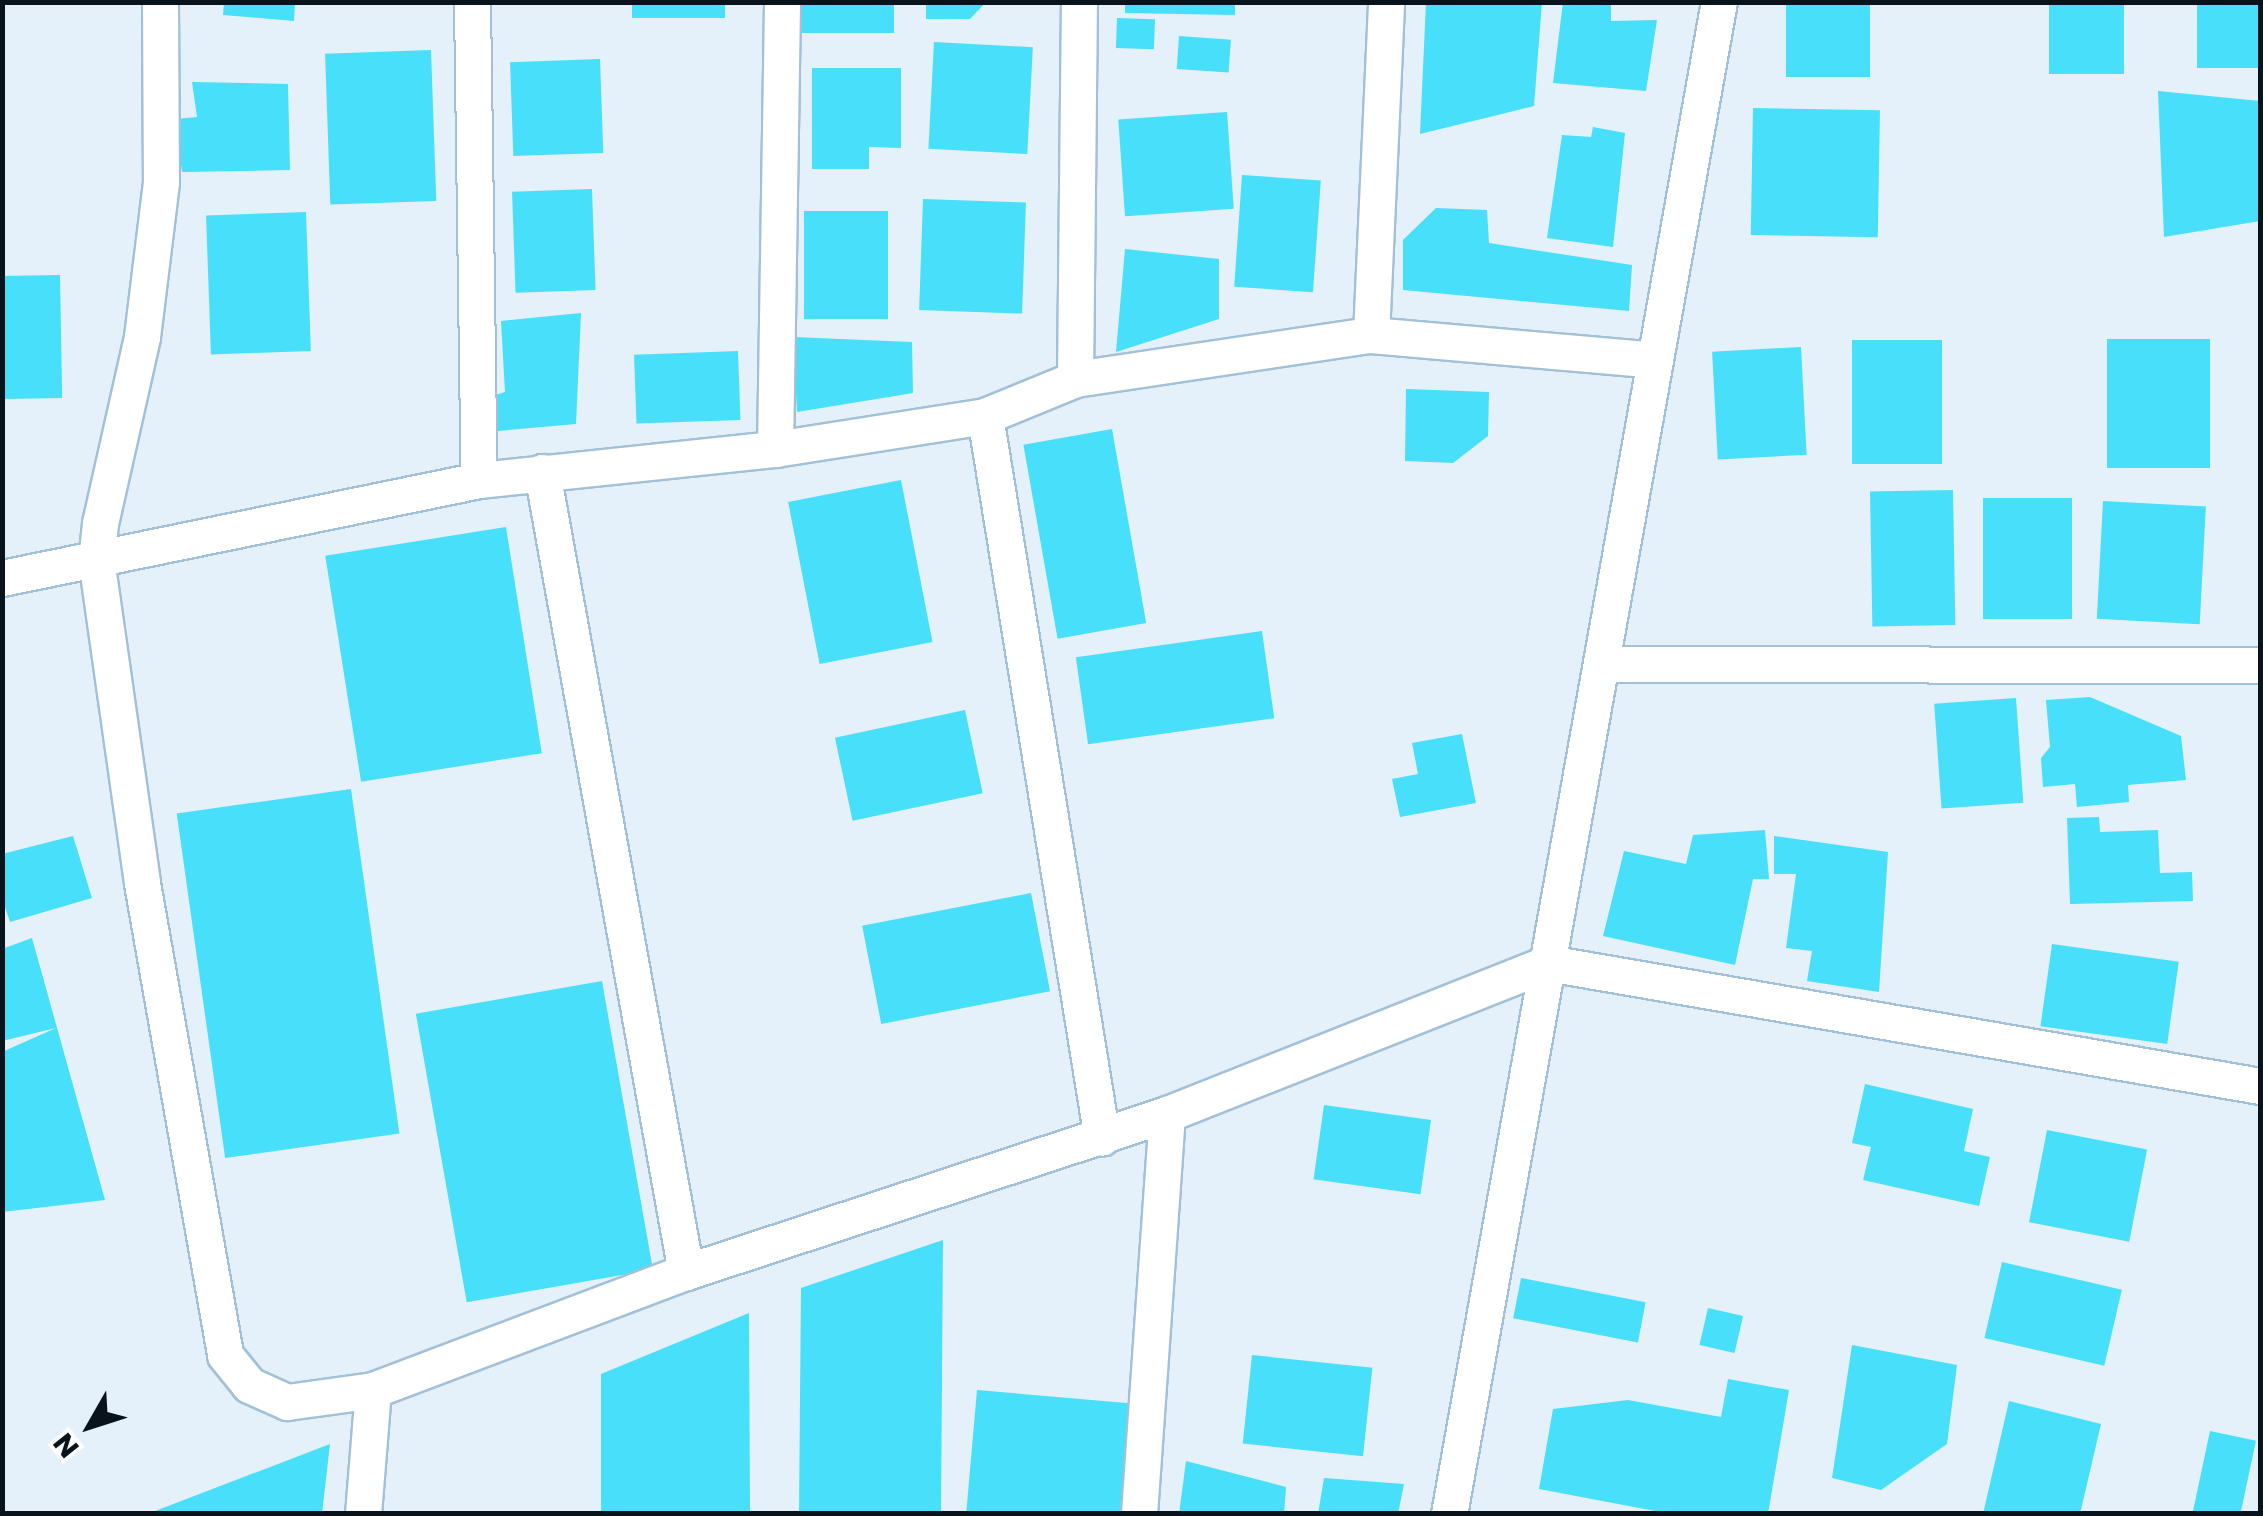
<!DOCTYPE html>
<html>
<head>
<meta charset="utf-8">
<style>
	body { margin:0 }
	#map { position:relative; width:2263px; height:1516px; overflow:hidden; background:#e4f0fa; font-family:Poppins,sans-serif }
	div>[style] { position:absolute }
	.building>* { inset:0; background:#47dff9; transform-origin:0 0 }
	.roads { filter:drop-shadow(2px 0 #a2c0d7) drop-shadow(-2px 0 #a2c0d7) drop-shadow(0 2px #a2c0d7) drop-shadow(0 -2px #a2c0d7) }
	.minor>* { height:35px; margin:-17.5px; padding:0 17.5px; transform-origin:17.5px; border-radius:17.5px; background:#fff }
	span { translate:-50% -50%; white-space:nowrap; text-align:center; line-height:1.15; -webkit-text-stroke:8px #fcfcfc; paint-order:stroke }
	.frame { position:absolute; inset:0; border:5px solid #08131b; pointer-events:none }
	.north { position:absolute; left:40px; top:1376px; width:100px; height:100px; -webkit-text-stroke:8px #fcfcfc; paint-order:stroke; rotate:231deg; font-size:28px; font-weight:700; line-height:40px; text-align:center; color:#08131b }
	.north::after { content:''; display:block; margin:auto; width:35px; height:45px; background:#08131b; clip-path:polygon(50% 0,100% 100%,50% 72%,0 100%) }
</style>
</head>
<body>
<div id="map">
	<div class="building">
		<div style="clip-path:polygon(224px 2px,295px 2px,294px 21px,223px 15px)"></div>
		<div style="left:632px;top:2px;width:93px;height:16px"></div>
		<div style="left:802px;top:2px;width:92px;height:31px"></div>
		<div style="clip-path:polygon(926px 2px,986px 2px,970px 19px,926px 19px)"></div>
		<div style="clip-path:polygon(1125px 2px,1235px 2px,1235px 15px,1125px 13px)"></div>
		<div style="clip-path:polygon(1426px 2px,1542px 2px,1534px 106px,1420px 134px)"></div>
		<div style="clip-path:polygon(1563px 2px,1611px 2px,1611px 21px,1657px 20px,1646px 91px,1553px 83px)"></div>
		<div style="left:1786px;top:2px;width:84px;height:75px"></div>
		<div style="left:2049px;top:2px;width:75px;height:72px"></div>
		<div style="left:2197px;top:2px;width:63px;height:66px"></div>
		<div style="left:1117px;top:18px;width:38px;height:30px;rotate:2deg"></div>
		<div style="left:1179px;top:36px;width:52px;height:33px;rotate:4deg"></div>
		<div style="left:934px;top:42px;width:99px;height:107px;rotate:3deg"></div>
		<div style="left:431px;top:50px;width:151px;height:106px;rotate:88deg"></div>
		<div style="left:600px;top:59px;width:94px;height:90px;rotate:88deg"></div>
		<div style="clip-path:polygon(812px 68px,901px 68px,901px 148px,869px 147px,869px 169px,812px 169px)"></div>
		<div style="clip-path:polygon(192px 82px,288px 84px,290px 170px,182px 172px,175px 119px,197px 117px)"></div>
		<div style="clip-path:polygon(2158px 91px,2260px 101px,2260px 221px,2164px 237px)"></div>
		<div style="left:1753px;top:108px;width:127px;height:127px;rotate:1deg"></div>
		<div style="left:1227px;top:112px;width:97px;height:109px;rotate:86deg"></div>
		<div style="clip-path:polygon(1593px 127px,1625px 133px,1613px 247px,1547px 238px,1562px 135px,1591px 137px)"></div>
		<div style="left:1242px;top:175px;width:79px;height:112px;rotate:4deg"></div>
		<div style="left:592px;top:189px;width:101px;height:80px;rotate:88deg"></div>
		<div style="left:923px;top:199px;width:103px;height:111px;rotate:2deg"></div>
		<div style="clip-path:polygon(1436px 208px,1487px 210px,1489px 243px,1632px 265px,1629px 311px,1403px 290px,1403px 240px)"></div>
		<div style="left:804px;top:211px;width:84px;height:108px"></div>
		<div style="left:306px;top:212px;width:139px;height:100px;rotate:88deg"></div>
		<div style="clip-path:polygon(1125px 249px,1219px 259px,1219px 319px,1116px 352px)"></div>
		<div style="left:60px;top:275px;width:123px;height:58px;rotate:89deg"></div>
		<div style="clip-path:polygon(581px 313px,576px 424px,498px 431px,492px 396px,505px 392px,501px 321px)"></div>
		<div style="clip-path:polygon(793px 337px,912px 342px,913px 393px,797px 412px)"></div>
		<div style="left:2210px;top:339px;width:129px;height:103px;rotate:90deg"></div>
		<div style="left:1852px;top:340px;width:90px;height:124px"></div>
		<div style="left:1801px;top:347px;width:108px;height:89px;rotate:87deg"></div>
		<div style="left:738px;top:351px;width:69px;height:104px;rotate:88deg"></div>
		<div style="clip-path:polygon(1406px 389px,1489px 392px,1488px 436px,1453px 463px,1405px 461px)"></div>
		<div style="left:1112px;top:429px;width:197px;height:90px;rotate:80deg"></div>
		<div style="left:901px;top:480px;width:165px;height:115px;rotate:79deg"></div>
		<div style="left:1953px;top:490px;width:135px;height:83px;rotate:89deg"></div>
		<div style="left:1983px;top:498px;width:89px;height:121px"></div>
		<div style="left:2103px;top:501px;width:103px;height:118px;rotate:3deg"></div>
		<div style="left:506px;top:527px;width:229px;height:183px;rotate:81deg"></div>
		<div style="left:1262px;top:631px;width:88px;height:188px;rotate:82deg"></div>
		<div style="clip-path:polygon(2090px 697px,2181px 736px,2186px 780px,2128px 785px,2129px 802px,2077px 807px,2075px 784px,2043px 787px,2041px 758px,2050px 747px,2046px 700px)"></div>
		<div style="left:2016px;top:698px;width:105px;height:82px;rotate:86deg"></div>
		<div style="left:965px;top:710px;width:85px;height:133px;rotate:78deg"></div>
		<div style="clip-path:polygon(1462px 734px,1476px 803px,1400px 817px,1392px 779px,1418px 774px,1412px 743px)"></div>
		<div style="left:351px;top:789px;width:348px;height:176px;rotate:82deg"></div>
		<div style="clip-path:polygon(2099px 817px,2100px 832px,2158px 830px,2160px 873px,2192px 872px,2193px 901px,2070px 904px,2067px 818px)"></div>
		<div style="clip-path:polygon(1765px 830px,1769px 879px,1753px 879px,1735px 965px,1603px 936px,1624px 851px,1686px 864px,1693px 835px)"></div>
		<div style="clip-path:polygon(73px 836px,92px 898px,10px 922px,2px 898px,2px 854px)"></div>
		<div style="clip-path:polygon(1774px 836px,1888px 852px,1879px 992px,1807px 981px,1812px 951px,1786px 948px,1796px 874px,1774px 874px)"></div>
		<div style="left:1031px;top:893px;width:100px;height:172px;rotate:79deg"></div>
		<div style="clip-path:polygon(32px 938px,105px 1200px,2px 1212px,2px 1052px,56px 1028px,2px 1041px,2px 949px)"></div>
		<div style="left:2052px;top:944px;width:128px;height:83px;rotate:8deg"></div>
		<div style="left:602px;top:981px;width:293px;height:189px;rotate:80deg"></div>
		<div style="clip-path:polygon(1865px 1084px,1973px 1109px,1964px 1151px,1990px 1157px,1979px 1206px,1863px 1180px,1871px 1147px,1852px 1143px)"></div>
		<div style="left:1324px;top:1105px;width:108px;height:75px;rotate:8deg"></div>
		<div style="left:2047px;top:1130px;width:102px;height:94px;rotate:11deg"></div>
		<div style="clip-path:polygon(943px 1240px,941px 1513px,799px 1512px,801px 1288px)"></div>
		<div style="left:2002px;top:1262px;width:123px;height:78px;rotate:13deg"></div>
		<div style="left:1521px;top:1278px;width:127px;height:41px;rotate:11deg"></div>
		<div style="left:1708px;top:1308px;width:36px;height:38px;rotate:13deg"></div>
		<div style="clip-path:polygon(749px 1313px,750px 1513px,601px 1512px,601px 1374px)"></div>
		<div style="clip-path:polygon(1852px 1345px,1957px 1365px,1947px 1444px,1881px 1490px,1832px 1478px)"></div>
		<div style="left:1252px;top:1355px;width:121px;height:89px;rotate:6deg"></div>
		<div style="clip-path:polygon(1728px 1379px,1789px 1390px,1768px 1514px,1671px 1514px,1539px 1489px,1553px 1409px,1628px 1400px,1721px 1417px)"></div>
		<div style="left:977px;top:1390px;width:153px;height:124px;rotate:5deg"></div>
		<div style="clip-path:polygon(2009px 1401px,2101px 1424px,2080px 1514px,1983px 1514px)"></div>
		<div style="left:2210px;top:1431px;width:47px;height:84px;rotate:12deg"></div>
		<div style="clip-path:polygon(330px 1444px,322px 1514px,150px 1514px,150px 1513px)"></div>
		<div style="clip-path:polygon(1186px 1461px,1286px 1487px,1284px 1514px,1179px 1514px)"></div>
		<div style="clip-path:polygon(1324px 1478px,1404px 1484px,1398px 1514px,1318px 1514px)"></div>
	</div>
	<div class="roads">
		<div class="minor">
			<div style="left:160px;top:2px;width:180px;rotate:89.7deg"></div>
			<div style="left:161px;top:182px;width:156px;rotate:97deg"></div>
			<div style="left:142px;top:337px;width:191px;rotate:102.7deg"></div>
			<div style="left:100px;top:523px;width:36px;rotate:96deg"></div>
			<div style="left:96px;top:559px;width:327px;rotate:81.9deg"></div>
			<div style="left:142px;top:883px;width:479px;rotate:80deg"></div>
			<div style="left:225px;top:1355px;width:38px;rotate:51deg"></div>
			<div style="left:249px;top:1385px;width:42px;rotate:24.1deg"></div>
			<div style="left:287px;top:1402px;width:87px;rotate:-7.9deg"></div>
			<div style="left:373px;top:1390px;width:335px;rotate:-20.7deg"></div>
			<div style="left:686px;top:1272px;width:506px;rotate:-18.18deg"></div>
			<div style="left:1167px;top:1114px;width:410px;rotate:-21.6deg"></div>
			<div style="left:1548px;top:963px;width:723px;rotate:9.8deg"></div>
			<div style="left:472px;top:2px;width:478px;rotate:89.2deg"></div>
			<div style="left:1371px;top:335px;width:333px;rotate:-87.4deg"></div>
			<div style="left:1075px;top:379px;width:377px;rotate:-89.4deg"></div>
			<div style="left:985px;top:416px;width:731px;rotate:80.8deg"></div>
			<div style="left:775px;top:449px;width:447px;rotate:-89.1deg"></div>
			<div style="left:542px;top:472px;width:813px;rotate:79.8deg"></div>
			<div style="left:2px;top:578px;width:487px;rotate:-11.6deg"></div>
			<div style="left:479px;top:480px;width:298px;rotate:-6deg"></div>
			<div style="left:775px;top:449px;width:213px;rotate:-8.9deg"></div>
			<div style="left:985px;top:416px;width:97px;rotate:-22.3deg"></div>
			<div style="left:1075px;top:379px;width:299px;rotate:-8.5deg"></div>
			<div style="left:1371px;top:335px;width:284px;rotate:5deg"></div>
			<div style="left:1605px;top:664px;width:655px;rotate:0.09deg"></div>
			<div style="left:363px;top:1514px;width:124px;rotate:-85.4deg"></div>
			<div style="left:1139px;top:1514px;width:401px;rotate:-86deg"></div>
			<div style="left:1449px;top:1514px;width:1536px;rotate:-79.88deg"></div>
		</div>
	</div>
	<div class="frame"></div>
	<div class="north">N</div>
</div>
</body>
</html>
